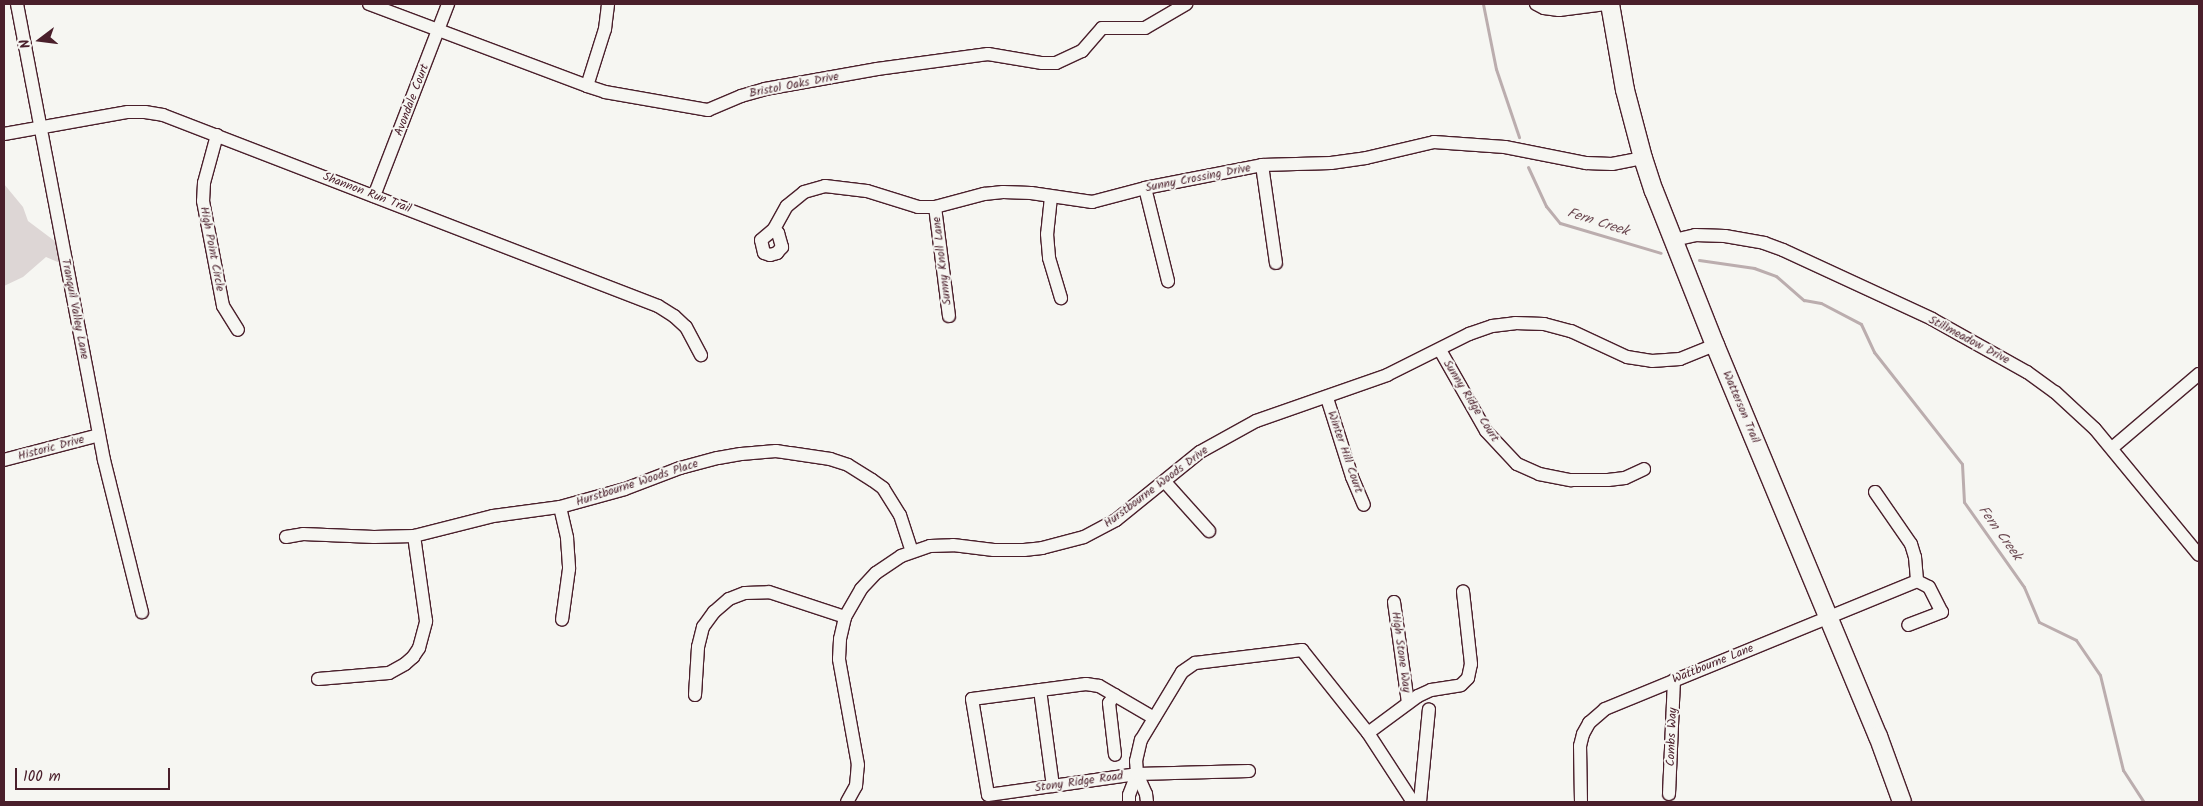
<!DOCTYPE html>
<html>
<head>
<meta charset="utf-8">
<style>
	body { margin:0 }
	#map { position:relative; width:2203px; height:806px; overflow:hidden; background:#f6f6f2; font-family:Kalam,sans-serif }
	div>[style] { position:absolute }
	.green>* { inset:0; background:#ddd6d5 }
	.stream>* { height:3px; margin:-1.5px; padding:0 1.5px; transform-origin:1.5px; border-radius:1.5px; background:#bbadae }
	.roads { filter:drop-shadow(1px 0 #4a1f2b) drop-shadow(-1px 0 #4a1f2b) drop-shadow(0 1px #4a1f2b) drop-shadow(0 -1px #4a1f2b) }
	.street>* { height:12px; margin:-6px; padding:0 6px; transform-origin:6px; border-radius:6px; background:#f6f6f2 }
	.secondary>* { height:18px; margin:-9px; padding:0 9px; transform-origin:9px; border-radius:9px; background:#f6f6f2 }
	span { translate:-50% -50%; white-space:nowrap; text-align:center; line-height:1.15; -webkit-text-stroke:4px #f6f6f2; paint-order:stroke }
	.street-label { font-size:12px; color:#4a1f2b }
	.water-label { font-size:14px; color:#6c4a52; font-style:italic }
	.frame { position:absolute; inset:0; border:5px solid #4a1f2b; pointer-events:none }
	.north { position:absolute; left:15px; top:15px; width:50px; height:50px; -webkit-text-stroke:4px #f6f6f2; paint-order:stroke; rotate:255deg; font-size:14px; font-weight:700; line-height:20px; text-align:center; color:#4a1f2b }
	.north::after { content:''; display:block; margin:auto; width:18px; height:22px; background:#4a1f2b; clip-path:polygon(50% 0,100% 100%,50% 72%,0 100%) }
	.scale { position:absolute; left:15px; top:768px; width:155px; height:22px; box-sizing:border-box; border:2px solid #4a1f2b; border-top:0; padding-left:6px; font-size:15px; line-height:18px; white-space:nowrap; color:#4a1f2b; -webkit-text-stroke:4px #f6f6f2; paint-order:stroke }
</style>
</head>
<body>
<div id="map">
	<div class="green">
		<div style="clip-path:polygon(4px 184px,23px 207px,28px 221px,56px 242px,60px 263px,46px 257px,23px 277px,4px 286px)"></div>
	</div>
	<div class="stream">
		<div style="left:1483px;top:4px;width:66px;rotate:78.7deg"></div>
		<div style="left:1496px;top:69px;width:72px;rotate:71.3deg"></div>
		<div style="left:1528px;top:167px;width:43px;rotate:65.2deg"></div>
		<div style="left:1546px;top:206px;width:22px;rotate:51deg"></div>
		<div style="left:1560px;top:223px;width:105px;rotate:16.5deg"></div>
		<div style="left:1699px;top:260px;width:56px;rotate:8.3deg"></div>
		<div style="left:1754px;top:268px;width:23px;rotate:20deg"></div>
		<div style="left:1776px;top:276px;width:37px;rotate:41deg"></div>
		<div style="left:1804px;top:300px;width:17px;rotate:10deg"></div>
		<div style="left:1821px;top:303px;width:45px;rotate:27.7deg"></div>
		<div style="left:1861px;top:324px;width:31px;rotate:65deg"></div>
		<div style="left:1874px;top:352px;width:142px;rotate:51.8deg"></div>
		<div style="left:1962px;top:464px;width:38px;rotate:87deg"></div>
		<div style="left:1964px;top:502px;width:104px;rotate:54.8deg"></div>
		<div style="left:2024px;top:587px;width:38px;rotate:67deg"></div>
		<div style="left:2039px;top:622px;width:41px;rotate:25.9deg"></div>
		<div style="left:2076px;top:640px;width:42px;rotate:55.6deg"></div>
		<div style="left:2100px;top:675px;width:98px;rotate:76.4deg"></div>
		<div style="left:2123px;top:770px;width:38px;rotate:57deg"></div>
	</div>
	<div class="roads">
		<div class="street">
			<div style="left:17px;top:4px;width:464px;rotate:79.2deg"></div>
			<div style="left:104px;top:460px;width:157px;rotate:76deg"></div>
			<div style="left:369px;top:4px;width:233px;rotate:20.6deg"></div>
			<div style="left:587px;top:86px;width:19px;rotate:18deg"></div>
			<div style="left:605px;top:92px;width:105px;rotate:9.9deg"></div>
			<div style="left:708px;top:110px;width:36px;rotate:-23deg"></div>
			<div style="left:741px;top:96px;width:25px;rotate:-16deg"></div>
			<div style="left:765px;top:89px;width:114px;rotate:-10.1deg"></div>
			<div style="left:877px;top:69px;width:112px;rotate:-7.7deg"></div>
			<div style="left:988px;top:54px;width:55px;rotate:9.5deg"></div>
			<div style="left:1042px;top:63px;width:14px"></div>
			<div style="left:1056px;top:63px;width:29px;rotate:-25deg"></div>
			<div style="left:1082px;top:51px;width:30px;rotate:-49deg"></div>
			<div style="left:1102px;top:28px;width:43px"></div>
			<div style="left:1145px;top:28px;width:48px;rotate:-30.3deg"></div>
			<div style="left:1536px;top:4px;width:9px;rotate:27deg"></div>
			<div style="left:1544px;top:8px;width:15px;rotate:8deg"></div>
			<div style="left:1559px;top:10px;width:47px;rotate:-7.3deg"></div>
			<div style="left:587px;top:86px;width:60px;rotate:-72.5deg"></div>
			<div style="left:605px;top:29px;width:25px;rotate:-83deg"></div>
			<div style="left:4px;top:134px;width:126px;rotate:-10.1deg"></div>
			<div style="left:128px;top:112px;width:17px"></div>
			<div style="left:145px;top:112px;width:18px;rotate:9deg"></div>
			<div style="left:163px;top:115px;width:531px;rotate:21.1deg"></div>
			<div style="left:658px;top:306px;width:19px;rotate:32deg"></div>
			<div style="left:674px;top:316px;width:16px;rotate:43deg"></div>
			<div style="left:686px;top:327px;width:32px;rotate:62deg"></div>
			<div style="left:217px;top:135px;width:50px;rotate:105.2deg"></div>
			<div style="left:204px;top:183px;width:18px;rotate:93deg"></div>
			<div style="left:203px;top:201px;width:107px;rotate:79.2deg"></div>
			<div style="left:223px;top:306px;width:28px;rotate:58deg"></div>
			<div style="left:1262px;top:165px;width:99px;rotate:81.9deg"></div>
			<div style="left:1145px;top:188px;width:96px;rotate:76.1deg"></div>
			<div style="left:374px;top:196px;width:206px;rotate:-68.9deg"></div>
			<div style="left:1051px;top:197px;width:37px;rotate:96deg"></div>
			<div style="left:1047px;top:234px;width:24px;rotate:85deg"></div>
			<div style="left:1049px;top:258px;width:42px;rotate:73.3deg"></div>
			<div style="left:935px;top:207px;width:110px;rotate:82.7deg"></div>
			<div style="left:774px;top:229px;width:6px;rotate:45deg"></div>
			<div style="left:778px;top:233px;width:15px;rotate:74deg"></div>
			<div style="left:782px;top:247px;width:8px;rotate:130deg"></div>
			<div style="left:777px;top:253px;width:7px;rotate:164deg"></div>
			<div style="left:770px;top:255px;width:6px;rotate:-162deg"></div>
			<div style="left:764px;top:253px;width:13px;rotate:-103deg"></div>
			<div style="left:761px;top:240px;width:17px;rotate:-40deg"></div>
			<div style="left:774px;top:229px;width:26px;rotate:-61deg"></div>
			<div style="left:787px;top:206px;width:22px;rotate:-39deg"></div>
			<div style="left:804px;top:192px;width:22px;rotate:-16deg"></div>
			<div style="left:825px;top:186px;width:42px;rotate:6.8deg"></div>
			<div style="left:867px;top:191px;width:53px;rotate:17.4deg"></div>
			<div style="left:918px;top:207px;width:17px"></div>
			<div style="left:935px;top:207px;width:51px;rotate:-14.9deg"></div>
			<div style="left:984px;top:194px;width:19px;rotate:-6deg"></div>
			<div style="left:1003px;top:192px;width:28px;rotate:2deg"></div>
			<div style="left:1031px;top:193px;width:62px;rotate:8.4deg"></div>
			<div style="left:1092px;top:202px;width:55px;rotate:-14.8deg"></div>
			<div style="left:1145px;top:188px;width:119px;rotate:-11.1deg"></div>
			<div style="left:1262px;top:165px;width:69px;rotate:-1.7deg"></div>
			<div style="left:1331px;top:163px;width:35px;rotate:-8deg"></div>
			<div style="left:1366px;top:158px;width:70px;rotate:-13.2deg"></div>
			<div style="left:1434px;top:142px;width:71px;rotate:4deg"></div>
			<div style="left:1505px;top:147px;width:83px;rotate:11.2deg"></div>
			<div style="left:1586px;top:163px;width:26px;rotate:2deg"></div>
			<div style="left:1612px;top:164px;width:32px;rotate:-11deg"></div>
			<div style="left:1674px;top:240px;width:22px;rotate:-13deg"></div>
			<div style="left:1695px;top:235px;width:30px;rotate:2deg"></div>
			<div style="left:1725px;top:236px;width:40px;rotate:10deg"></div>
			<div style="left:1764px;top:243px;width:20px;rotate:20deg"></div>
			<div style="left:1783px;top:250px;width:164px;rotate:24.8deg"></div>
			<div style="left:1932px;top:319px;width:109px;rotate:29.2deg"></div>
			<div style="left:2027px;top:372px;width:34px;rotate:36deg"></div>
			<div style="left:2055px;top:392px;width:54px;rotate:42.8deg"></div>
			<div style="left:2095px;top:429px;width:163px;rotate:50.5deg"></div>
			<div style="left:1440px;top:350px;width:93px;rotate:60.4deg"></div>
			<div style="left:1486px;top:431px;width:45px;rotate:46.8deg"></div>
			<div style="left:1517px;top:464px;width:24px;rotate:24deg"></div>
			<div style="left:1539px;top:474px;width:33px;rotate:11deg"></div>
			<div style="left:1571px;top:480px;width:37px"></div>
			<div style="left:1608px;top:480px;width:17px;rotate:-7deg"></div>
			<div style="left:1625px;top:478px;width:21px;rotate:-25deg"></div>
			<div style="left:1327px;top:398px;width:83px;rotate:72.4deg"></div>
			<div style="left:1352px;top:477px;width:30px;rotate:67deg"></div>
			<div style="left:2112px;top:448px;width:114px;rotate:-40.4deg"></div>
			<div style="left:4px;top:460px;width:98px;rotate:-14.7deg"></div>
			<div style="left:1165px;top:482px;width:66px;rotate:48.1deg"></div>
			<div style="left:1875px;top:492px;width:63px;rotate:55.3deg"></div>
			<div style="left:1911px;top:544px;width:14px;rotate:73deg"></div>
			<div style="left:1915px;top:557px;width:24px;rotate:85deg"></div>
			<div style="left:1917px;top:581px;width:13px;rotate:27deg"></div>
			<div style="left:1929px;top:587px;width:28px;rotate:63deg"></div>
			<div style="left:1942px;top:612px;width:36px;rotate:159deg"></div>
			<div style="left:560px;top:507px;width:32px;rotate:77deg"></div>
			<div style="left:567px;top:538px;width:31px;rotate:86deg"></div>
			<div style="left:569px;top:569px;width:51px;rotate:97.8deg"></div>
			<div style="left:286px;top:537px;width:17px;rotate:-10deg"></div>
			<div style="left:303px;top:534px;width:71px;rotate:2.4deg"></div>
			<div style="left:374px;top:537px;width:40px;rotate:-1.4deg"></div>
			<div style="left:414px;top:536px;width:81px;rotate:-14.2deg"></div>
			<div style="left:493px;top:516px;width:68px;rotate:-7.7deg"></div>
			<div style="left:560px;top:507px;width:67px;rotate:-15.5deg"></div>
			<div style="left:625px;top:489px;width:59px;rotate:-20.9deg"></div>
			<div style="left:680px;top:468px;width:39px;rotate:-15deg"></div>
			<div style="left:718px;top:458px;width:23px;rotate:-10deg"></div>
			<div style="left:741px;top:454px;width:35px;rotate:-5deg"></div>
			<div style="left:776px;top:451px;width:55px;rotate:8.4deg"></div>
			<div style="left:830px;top:459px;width:19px;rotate:18deg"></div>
			<div style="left:848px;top:465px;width:28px;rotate:32deg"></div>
			<div style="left:872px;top:480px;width:14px;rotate:36deg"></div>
			<div style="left:883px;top:488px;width:32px;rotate:58deg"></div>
			<div style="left:900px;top:515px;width:38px;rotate:72deg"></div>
			<div style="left:1394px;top:602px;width:102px;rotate:82.1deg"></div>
			<div style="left:318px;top:679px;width:71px;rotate:-4.8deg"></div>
			<div style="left:389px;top:673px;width:18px;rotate:-29deg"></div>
			<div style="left:405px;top:664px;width:11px;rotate:-41deg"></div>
			<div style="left:413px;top:657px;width:11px;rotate:-56deg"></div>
			<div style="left:419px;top:648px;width:28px;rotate:-75deg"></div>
			<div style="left:426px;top:621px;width:86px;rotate:-98deg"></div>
			<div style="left:1040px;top:690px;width:97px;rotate:82.3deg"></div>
			<div style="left:695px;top:695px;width:48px;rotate:-86.4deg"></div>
			<div style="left:698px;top:647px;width:21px;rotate:-76deg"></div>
			<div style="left:703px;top:627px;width:19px;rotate:-54deg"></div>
			<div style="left:714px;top:612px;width:20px;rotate:-41deg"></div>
			<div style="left:729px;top:599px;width:17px;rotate:-21deg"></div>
			<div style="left:745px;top:593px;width:24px;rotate:-2deg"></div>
			<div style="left:769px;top:592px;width:80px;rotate:18.2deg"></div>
			<div style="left:1115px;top:695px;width:10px;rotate:127deg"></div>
			<div style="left:1109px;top:703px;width:52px;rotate:83.4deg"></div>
			<div style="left:1154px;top:718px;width:64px;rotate:-149.8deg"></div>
			<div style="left:1099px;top:686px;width:13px;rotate:-171deg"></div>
			<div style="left:1086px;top:684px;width:115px;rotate:172.5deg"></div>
			<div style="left:972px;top:699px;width:97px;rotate:80.5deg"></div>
			<div style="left:988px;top:795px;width:150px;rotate:-8deg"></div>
			<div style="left:1137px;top:774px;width:112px;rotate:-1.5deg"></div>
			<div style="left:1368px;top:733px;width:62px;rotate:-36.5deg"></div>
			<div style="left:1418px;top:696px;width:14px;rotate:-25deg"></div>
			<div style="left:1431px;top:690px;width:30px;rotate:-9deg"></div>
			<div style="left:1461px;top:685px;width:10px;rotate:-45deg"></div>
			<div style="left:1468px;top:678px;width:14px;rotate:-78deg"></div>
			<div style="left:1471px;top:664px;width:73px;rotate:-96.3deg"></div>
			<div style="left:1669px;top:794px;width:114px;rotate:-87.5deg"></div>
			<div style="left:847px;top:802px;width:18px;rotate:-61deg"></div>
			<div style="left:856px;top:786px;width:21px;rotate:-85deg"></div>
			<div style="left:858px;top:765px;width:108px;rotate:-100.2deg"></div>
			<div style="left:839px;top:659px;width:20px;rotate:-87deg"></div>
			<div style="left:840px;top:639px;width:23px;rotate:-77deg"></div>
			<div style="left:845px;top:617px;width:32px;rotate:-60deg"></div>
			<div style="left:861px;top:589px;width:22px;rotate:-47deg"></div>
			<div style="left:876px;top:573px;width:30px;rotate:-34deg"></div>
			<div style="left:901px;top:556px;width:31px;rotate:-19deg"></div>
			<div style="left:930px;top:546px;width:23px;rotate:-2deg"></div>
			<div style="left:953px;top:545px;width:41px;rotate:7deg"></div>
			<div style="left:994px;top:550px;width:30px"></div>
			<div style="left:1024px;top:550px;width:18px;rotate:-6deg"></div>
			<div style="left:1042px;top:548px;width:43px;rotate:-14.7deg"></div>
			<div style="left:1084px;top:537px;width:36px;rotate:-28deg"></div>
			<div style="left:1116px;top:520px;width:108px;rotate:-39deg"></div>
			<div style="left:1200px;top:452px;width:64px;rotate:-29deg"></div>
			<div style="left:1256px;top:421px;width:139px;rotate:-19.3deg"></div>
			<div style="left:1387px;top:375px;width:92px;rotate:-26.6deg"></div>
			<div style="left:1469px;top:334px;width:24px;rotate:-19deg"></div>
			<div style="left:1492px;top:326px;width:23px;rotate:-7deg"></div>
			<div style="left:1515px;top:323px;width:29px;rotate:2deg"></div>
			<div style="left:1544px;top:324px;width:28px;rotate:15deg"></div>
			<div style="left:1571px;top:331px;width:62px;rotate:24.9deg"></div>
			<div style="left:1627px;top:357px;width:25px;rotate:9deg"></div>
			<div style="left:1652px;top:361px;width:28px;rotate:-4deg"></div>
			<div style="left:1680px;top:359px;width:38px;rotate:-22deg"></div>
			<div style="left:1129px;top:802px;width:7px;rotate:-90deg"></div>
			<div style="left:1129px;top:795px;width:22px;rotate:-69deg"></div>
			<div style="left:1147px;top:802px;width:8px;rotate:-97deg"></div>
			<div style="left:1146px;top:794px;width:22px;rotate:-114deg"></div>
			<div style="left:1137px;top:774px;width:13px;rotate:-94deg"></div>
			<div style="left:1136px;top:761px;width:22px;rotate:-77deg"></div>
			<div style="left:1141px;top:740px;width:79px;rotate:-58.9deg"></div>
			<div style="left:1182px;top:672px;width:16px;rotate:-35deg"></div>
			<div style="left:1195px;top:663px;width:108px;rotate:-6.9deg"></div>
			<div style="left:1302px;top:650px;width:106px;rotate:51.5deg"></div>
			<div style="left:1368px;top:733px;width:82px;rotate:56.9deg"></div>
			<div style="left:1420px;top:802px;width:93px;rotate:-84.5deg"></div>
			<div style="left:1581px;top:802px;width:56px;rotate:-91deg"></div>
			<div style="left:1580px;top:746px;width:12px;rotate:-76deg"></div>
			<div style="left:1583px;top:734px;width:13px;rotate:-61deg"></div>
			<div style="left:1589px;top:723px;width:21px;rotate:-41deg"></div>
			<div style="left:1605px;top:709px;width:337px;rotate:-22.3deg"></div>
		</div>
		<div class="secondary">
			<div style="left:1610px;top:4px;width:87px;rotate:80.1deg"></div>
			<div style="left:1625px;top:90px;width:70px;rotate:75.2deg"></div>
			<div style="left:1643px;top:158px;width:35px;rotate:72deg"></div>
			<div style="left:1654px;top:191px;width:166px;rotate:68.4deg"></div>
			<div style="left:1715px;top:345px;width:424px;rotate:67.4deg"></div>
			<div style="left:1878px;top:736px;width:70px;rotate:70deg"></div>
		</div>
	</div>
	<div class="street-label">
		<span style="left:794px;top:85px;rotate:-11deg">Bristol Oaks Drive</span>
		<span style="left:412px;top:100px;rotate:-69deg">Avondale Court</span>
		<span style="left:1198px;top:178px;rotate:-11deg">Sunny Crossing Drive</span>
		<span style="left:367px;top:193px;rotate:21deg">Shannon Run Trail</span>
		<span style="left:212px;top:249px;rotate:79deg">High Point Circle</span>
		<span style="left:942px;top:261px;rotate:-97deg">Sunny Knoll Lane</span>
		<span style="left:75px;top:309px;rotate:79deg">Tranquil Valley Lane</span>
		<span style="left:1969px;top:340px;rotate:28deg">Stillmeadow Drive</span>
		<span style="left:1471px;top:401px;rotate:58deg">Sunny Ridge Court</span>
		<span style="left:1741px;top:407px;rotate:67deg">Watterson Trail</span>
		<span style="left:51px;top:448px;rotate:-15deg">Historic Drive</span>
		<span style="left:1345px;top:452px;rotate:71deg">Winter Hill Court</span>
		<span style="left:637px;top:483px;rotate:-18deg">Hurstbourne Woods Place</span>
		<span style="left:1156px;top:487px;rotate:-37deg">Hurstbourne Woods Drive</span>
		<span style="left:1401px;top:652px;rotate:82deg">High Stone Way</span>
		<span style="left:1713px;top:664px;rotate:-22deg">Wattbourne Lane</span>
		<span style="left:1672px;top:737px;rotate:-88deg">Combs Way</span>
		<span style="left:1079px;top:782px;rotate:-8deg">Stony Ridge Road</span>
	</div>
	<div class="water-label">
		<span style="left:1598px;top:222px;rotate:18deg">Fern Creek</span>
		<span style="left:2000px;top:533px;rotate:54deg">Fern Creek</span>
	</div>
	<div class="frame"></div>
	<div class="north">N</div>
	<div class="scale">100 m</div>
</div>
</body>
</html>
